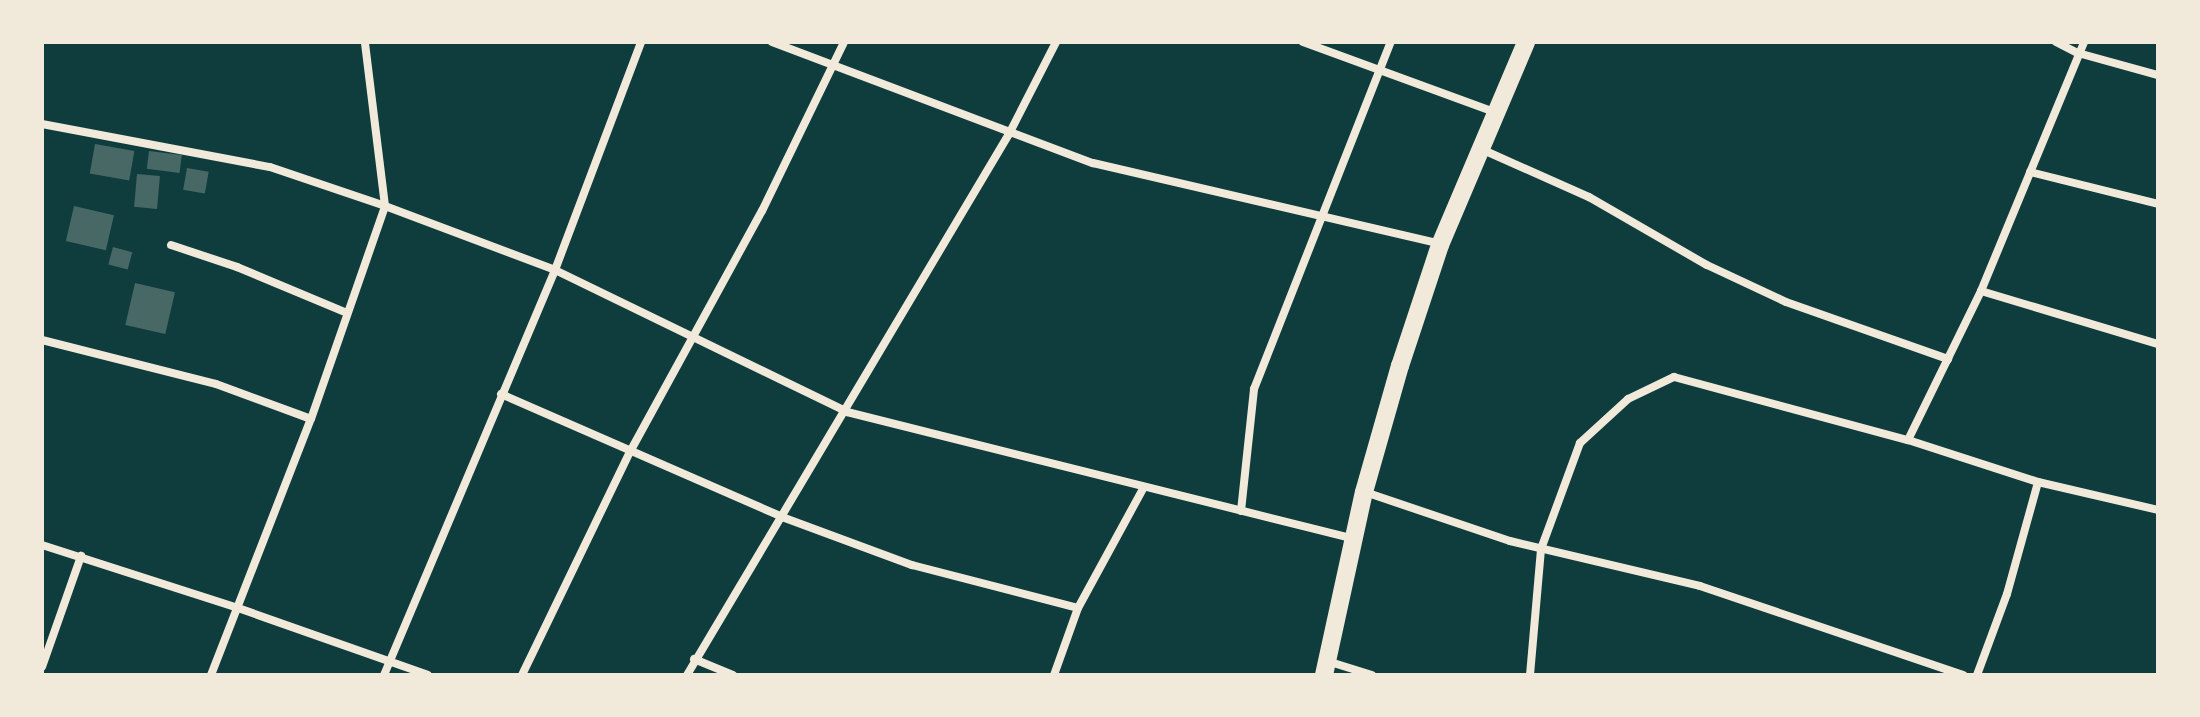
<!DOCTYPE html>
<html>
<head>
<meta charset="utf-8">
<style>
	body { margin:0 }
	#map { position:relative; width:2200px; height:717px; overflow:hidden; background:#0f3d3e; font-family:"Varela Round",sans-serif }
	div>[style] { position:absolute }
	.building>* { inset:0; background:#486865; transform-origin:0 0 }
	.minor>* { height:8px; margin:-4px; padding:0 4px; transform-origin:4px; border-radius:4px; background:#f1e9da }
	.trunk>* { height:18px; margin:-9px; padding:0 9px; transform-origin:9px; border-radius:9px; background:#f1e9da }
	span { translate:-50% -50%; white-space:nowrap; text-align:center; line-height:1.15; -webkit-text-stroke:6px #f1e9da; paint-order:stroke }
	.frame { position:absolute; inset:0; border:44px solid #f1e9da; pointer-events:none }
</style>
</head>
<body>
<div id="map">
	<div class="building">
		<div style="left:95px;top:144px;width:40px;height:30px;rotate:10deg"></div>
		<div style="left:149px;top:151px;width:33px;height:18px;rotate:7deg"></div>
		<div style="left:187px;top:168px;width:22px;height:22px;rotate:10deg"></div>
		<div style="left:137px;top:174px;width:23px;height:33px;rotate:5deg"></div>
		<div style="left:74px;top:206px;width:41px;height:36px;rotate:13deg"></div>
		<div style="left:113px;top:247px;width:20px;height:18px;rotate:15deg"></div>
		<div style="left:135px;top:283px;width:41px;height:43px;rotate:13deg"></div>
	</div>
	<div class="minor">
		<div style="left:772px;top:42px;width:343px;rotate:20.7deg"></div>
		<div style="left:1093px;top:163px;width:356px;rotate:13.1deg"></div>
		<div style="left:1303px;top:42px;width:203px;rotate:20.1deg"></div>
		<div style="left:2056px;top:42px;width:25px;rotate:27deg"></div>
		<div style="left:2078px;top:53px;width:83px;rotate:15.4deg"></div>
		<div style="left:42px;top:124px;width:232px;rotate:10.7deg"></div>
		<div style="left:270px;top:167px;width:121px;rotate:18.7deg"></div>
		<div style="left:385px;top:206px;width:182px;rotate:20.6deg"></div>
		<div style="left:555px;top:270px;width:325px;rotate:25.9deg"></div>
		<div style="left:847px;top:412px;width:524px;rotate:14.04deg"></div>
		<div style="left:1481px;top:149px;width:118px;rotate:24deg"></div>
		<div style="left:1589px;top:197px;width:136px;rotate:30deg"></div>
		<div style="left:1707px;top:265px;width:87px;rotate:25.1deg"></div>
		<div style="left:1786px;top:302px;width:172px;rotate:19.4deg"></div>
		<div style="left:2030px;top:172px;width:132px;rotate:14deg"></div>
		<div style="left:171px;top:245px;width:70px;rotate:18.4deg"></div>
		<div style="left:237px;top:267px;width:119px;rotate:22.7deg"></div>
		<div style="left:1981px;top:291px;width:185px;rotate:16.7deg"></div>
		<div style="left:42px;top:340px;width:179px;rotate:14.2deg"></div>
		<div style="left:216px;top:384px;width:101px;rotate:20.2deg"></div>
		<div style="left:501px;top:394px;width:307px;rotate:23.6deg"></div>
		<div style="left:782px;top:517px;width:139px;rotate:20.3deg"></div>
		<div style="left:912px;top:565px;width:171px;rotate:14.5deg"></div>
		<div style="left:1908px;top:440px;width:166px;rotate:-63.9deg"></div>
		<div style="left:1981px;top:291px;width:269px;rotate:-67.5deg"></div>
		<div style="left:1365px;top:492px;width:153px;rotate:18.7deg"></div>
		<div style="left:1510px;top:541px;width:195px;rotate:13.3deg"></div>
		<div style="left:1700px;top:586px;width:278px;rotate:18.7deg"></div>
		<div style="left:1241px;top:511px;width:123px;rotate:-83.9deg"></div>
		<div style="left:1254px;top:389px;width:373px;rotate:-68.5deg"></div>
		<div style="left:42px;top:545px;width:206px;rotate:17.8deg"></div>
		<div style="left:238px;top:608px;width:201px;rotate:19.4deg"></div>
		<div style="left:694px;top:659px;width:42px;rotate:22.3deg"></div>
		<div style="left:1327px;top:661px;width:47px;rotate:17.3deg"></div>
		<div style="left:42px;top:667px;width:118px;rotate:-70.6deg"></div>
		<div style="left:211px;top:675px;width:275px;rotate:-68.7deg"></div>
		<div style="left:311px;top:419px;width:225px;rotate:-70.8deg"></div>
		<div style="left:385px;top:206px;width:165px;rotate:-97deg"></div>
		<div style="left:384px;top:675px;width:440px;rotate:-67.1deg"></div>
		<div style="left:555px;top:270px;width:244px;rotate:-69.3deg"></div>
		<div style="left:522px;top:675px;width:250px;rotate:-64.2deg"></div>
		<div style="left:631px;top:450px;width:273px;rotate:-61.3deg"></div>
		<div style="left:762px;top:211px;width:188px;rotate:-64.1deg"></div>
		<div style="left:687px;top:675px;width:630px;rotate:-59.24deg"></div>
		<div style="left:1009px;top:134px;width:103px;rotate:-62.9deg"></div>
		<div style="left:1054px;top:675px;width:71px;rotate:-70.3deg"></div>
		<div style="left:1078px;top:608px;width:138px;rotate:-61.4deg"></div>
		<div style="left:1530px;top:675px;width:126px;rotate:-85deg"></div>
		<div style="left:1541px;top:549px;width:113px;rotate:-69.8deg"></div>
		<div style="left:1580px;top:443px;width:65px;rotate:-42.5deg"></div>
		<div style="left:1628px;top:399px;width:51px;rotate:-25.6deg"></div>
		<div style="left:1674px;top:377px;width:242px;rotate:15.1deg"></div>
		<div style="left:1908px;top:440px;width:137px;rotate:17.9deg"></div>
		<div style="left:2038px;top:482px;width:123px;rotate:13.1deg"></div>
		<div style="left:1977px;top:675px;width:86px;rotate:-69.7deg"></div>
		<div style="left:2007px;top:594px;width:116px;rotate:-74.5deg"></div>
	</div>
	<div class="trunk">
		<div style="left:1324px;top:675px;width:187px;rotate:-77.7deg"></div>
		<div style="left:1364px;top:492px;width:131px;rotate:-74.1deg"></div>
		<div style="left:1400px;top:366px;width:127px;rotate:-71.7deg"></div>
		<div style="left:1440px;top:245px;width:220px;rotate:-67deg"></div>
	</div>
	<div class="frame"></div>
</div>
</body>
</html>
